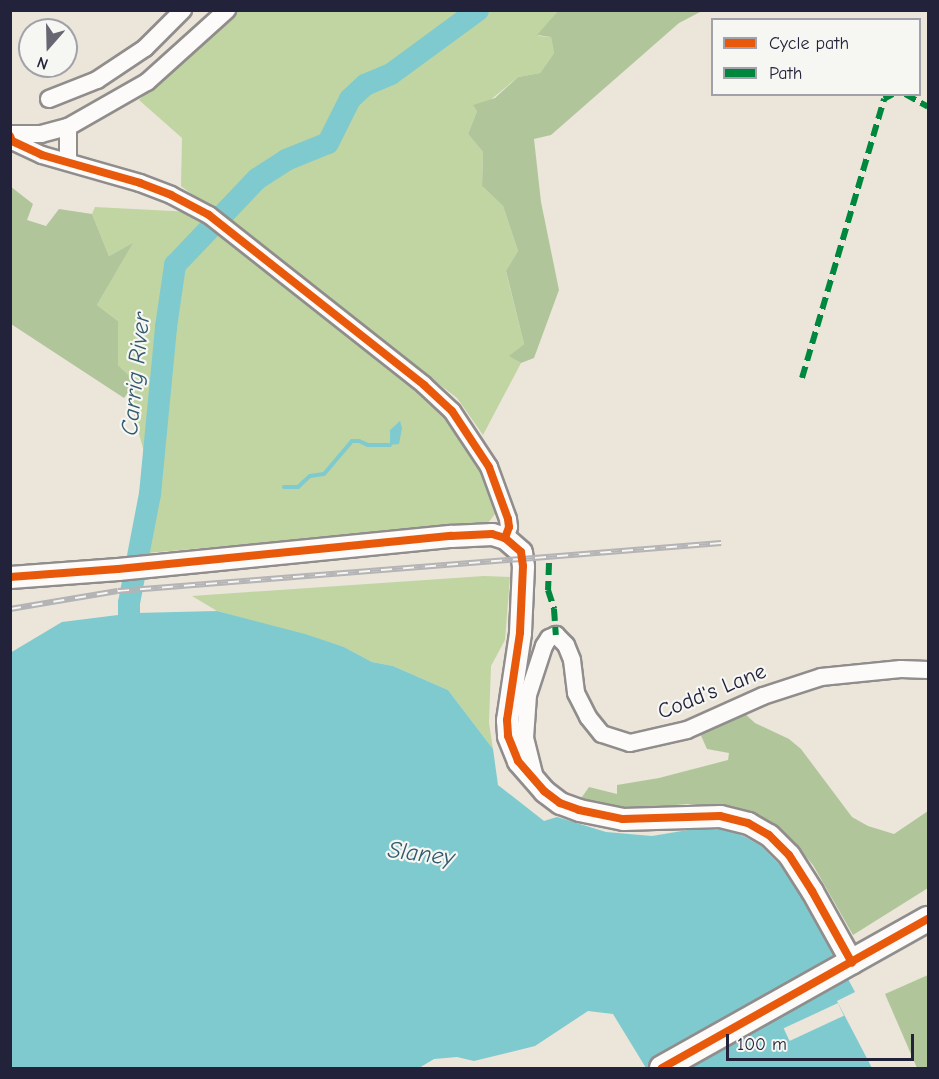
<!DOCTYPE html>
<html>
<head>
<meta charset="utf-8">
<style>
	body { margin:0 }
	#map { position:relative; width:939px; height:1079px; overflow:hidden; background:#ebe5da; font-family:"Comic Neue",sans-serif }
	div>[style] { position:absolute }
	.green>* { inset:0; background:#c1d5a2 }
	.forest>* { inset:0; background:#b0c69a }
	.water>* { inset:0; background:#7fcace }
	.pier>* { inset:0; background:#ebe5da; transform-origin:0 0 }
	.stream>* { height:4px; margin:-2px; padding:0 2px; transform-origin:2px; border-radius:2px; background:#7fcace }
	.river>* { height:22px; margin:-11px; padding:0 11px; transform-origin:11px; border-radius:11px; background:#7fcace }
	.roads { filter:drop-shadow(2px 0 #908d8c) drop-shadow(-2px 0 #908d8c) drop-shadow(0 2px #908d8c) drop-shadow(0 -2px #908d8c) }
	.minor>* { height:16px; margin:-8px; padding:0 8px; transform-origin:8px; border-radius:8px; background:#fcfbf9 }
	.major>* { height:21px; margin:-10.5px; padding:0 10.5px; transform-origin:10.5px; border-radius:10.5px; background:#fcfbf9 }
	.highway>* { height:24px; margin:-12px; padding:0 12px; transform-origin:12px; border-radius:12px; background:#fcfbf9 }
	.rail>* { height:6px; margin-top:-3px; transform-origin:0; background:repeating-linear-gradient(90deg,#f6f6f2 0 11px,#b4b3b5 0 22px); box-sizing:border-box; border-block:2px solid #b4b3b5 }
	.quiet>* { height:6px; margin-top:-3px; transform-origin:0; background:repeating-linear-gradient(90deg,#00873e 0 12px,transparent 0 18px) }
	.cycleway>* { height:8px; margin:-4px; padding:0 4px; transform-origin:4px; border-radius:4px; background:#e8590c }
	span { translate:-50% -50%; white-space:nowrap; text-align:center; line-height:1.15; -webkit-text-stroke:4.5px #f6f6f2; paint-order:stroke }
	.street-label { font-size:22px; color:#22223b }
	.water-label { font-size:24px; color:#32596d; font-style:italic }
	.frame { position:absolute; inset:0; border:12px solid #22223b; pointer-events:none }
	.legend { position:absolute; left:711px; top:18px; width:210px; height:78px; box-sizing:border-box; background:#f6f6f2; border:2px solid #a1a1a9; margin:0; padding:8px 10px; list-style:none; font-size:18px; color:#22223b }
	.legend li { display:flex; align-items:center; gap:12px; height:30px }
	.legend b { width:30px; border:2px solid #a1a1a9 }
	.north { position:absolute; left:18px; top:18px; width:60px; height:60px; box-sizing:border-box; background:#f6f6f2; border:2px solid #a1a1a9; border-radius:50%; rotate:200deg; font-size:16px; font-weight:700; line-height:24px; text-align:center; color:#22223b }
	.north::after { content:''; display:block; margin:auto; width:21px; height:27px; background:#686673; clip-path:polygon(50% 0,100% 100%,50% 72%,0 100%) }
	.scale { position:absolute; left:726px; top:1034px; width:188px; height:27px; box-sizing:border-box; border:3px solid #22223b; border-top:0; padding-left:8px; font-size:18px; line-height:21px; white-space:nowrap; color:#22223b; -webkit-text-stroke:4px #f6f6f2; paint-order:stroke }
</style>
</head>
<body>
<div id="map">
	<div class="green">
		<div style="clip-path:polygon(235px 11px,558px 11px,538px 36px,551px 37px,554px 53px,540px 73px,518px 77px,477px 111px,468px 134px,483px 152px,482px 186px,503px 206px,518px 251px,506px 272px,524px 344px,510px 356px,521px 363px,483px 435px,457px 398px,181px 186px,182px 138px,139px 100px)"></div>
		<div style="clip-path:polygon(95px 207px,192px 212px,423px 392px,451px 419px,475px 461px,498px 510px,488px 523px,147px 553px,158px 467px,144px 452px,128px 393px,136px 382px,118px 365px,118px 321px,97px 305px,132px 244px,109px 256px,92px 214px)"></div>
		<div style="clip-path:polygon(484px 576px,510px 577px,505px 640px,491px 666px,489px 723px,493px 749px,448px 690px,393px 666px,372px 662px,344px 647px,217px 611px,192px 596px)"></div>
	</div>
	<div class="forest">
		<div style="clip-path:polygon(558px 11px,702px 11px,679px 23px,551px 135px,534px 139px,541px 202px,559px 290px,534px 358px,521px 363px,509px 356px,524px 344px,506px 271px,518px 251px,503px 206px,482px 186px,483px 152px,468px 134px,477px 111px,473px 105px,495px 98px,518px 77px,540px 73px,554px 53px,551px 37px,537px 35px)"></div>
		<div style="clip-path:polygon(10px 186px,33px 204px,27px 220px,46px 226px,59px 209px,92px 214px,109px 256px,133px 243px,97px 305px,118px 321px,118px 365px,136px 382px,124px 398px,11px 324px)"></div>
		<div style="clip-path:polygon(743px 712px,755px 723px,789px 739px,801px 749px,852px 817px,868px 826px,894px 834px,928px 811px,928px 888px,853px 935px,813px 865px,794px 843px,771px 823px,736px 807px,688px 804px,628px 809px,573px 798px,582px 797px,589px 787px,617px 794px,617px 785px,659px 778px,728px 760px,729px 753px,707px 749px,699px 731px)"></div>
		<div style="clip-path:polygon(928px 975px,928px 1068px,917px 1068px,885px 994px)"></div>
	</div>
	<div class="water">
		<div style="clip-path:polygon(400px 421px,402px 428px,399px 444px,390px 445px,390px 430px)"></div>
		<div style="clip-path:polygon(129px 603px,136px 613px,217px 611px,305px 634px,344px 647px,372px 662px,393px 666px,448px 690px,493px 749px,498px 785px,544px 821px,557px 817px,606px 832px,652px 836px,688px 830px,730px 829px,760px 845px,794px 879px,855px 992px,837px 1001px,872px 1068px,646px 1068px,613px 1014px,588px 1011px,535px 1046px,474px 1061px,457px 1057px,434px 1059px,419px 1068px,11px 1068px,10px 653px,62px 622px,118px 615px)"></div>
	</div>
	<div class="pier">
		<div style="left:838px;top:1003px;width:14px;height:60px;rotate:65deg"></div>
	</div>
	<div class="stream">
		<div style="left:284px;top:487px;width:14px"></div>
		<div style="left:298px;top:487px;width:16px;rotate:-43deg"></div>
		<div style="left:310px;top:476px;width:14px;rotate:-8deg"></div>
		<div style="left:324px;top:474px;width:43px;rotate:-49.7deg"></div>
		<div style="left:352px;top:441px;width:7px"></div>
		<div style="left:359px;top:441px;width:10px;rotate:24deg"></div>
		<div style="left:368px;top:445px;width:22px"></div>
	</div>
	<div class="river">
		<div style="left:129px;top:632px;width:29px;rotate:-90deg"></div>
		<div style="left:129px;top:603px;width:111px;rotate:-79.1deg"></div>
		<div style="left:150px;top:494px;width:168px;rotate:-84.5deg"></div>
		<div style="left:166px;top:327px;width:63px;rotate:-81.7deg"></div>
		<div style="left:175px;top:265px;width:119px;rotate:-46.4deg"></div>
		<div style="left:257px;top:179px;width:35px;rotate:-33deg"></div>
		<div style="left:286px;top:160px;width:45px;rotate:-22deg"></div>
		<div style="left:328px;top:143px;width:49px;rotate:-63.4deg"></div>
		<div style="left:350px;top:99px;width:21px;rotate:-43deg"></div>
		<div style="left:365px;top:85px;width:28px;rotate:-23deg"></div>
		<div style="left:391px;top:74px;width:108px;rotate:-36.3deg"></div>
	</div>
	<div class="roads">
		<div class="minor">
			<div style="left:49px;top:99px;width:52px;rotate:-21.6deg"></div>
			<div style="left:97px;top:80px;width:58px;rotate:-33.7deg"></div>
			<div style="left:145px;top:48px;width:54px;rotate:-45deg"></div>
			<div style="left:10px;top:134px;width:31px"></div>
			<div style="left:41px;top:134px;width:28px;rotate:-15deg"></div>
			<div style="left:68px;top:127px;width:91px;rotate:-29.7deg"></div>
			<div style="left:147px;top:82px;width:108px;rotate:-42deg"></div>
			<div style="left:10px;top:136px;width:5px;rotate:68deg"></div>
			<div style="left:12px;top:141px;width:33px;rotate:25deg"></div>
			<div style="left:42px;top:155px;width:102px;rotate:15.9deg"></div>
			<div style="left:140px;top:183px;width:33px;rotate:21deg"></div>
			<div style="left:171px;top:195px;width:43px;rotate:27.8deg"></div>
			<div style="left:209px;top:215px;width:274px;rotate:38.3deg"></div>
			<div style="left:424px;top:385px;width:38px;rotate:43deg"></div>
			<div style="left:452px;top:411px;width:67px;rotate:56.5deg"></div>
			<div style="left:489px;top:467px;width:55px;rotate:69.9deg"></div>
			<div style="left:508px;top:519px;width:8px;rotate:83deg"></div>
			<div style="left:509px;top:527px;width:12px;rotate:110deg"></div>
			<div style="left:68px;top:162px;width:35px;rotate:-90deg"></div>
			<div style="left:535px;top:778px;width:41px;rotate:-104deg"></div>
			<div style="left:525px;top:738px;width:43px;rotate:-86deg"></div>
			<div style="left:528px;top:695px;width:52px;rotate:-71.9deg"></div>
			<div style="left:544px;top:646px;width:9px;rotate:-58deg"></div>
			<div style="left:549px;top:638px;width:8px;rotate:-23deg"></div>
			<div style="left:556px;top:635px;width:14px;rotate:45deg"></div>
			<div style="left:566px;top:645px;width:16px;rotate:68deg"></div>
			<div style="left:572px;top:660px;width:33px;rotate:83deg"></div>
			<div style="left:576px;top:693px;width:27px;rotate:63deg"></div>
			<div style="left:588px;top:717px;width:22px;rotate:51deg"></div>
			<div style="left:602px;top:734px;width:29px;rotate:18deg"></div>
			<div style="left:630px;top:743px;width:58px;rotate:-12.8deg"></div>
			<div style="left:687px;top:730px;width:83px;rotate:-24.1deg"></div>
			<div style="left:763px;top:696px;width:61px;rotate:-18.1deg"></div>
			<div style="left:821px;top:677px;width:80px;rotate:-5.7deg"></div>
			<div style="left:901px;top:669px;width:27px;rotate:2deg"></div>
		</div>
		<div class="major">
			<div style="left:10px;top:577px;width:108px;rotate:-4.2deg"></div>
			<div style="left:118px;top:569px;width:335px;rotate:-5.7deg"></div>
			<div style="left:451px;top:536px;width:41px;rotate:-2.8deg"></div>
			<div style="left:492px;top:534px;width:14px;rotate:17deg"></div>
			<div style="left:505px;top:538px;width:21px;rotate:41deg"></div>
			<div style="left:521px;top:552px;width:14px;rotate:82deg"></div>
			<div style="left:523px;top:566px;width:67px;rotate:92.6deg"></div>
			<div style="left:520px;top:633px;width:88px;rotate:98.5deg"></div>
			<div style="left:507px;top:720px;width:16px;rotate:86deg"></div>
			<div style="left:508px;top:736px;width:27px;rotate:68deg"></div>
			<div style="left:518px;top:761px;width:40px;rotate:49deg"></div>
			<div style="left:544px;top:791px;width:20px;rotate:37deg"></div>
			<div style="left:560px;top:803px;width:20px;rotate:20deg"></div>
			<div style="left:579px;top:810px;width:45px;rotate:11.6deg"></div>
			<div style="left:623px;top:819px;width:97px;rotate:-1.8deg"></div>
			<div style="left:720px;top:816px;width:29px;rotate:14deg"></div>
			<div style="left:748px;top:823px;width:24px;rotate:30deg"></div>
			<div style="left:769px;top:835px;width:28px;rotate:45deg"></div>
			<div style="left:789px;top:855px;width:43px;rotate:57.4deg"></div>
			<div style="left:812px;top:891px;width:82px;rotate:60.9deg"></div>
		</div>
		<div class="highway">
			<div style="left:662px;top:1068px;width:305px;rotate:-29.3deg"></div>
		</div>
	</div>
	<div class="rail">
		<div style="left:10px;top:609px;width:109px;rotate:-9.5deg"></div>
		<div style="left:118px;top:591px;width:605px;rotate:-4.55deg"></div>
	</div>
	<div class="quiet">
		<div style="left:905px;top:94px;width:26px;rotate:29deg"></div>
		<div style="left:802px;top:378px;width:291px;rotate:-73.6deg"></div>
		<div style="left:884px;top:99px;width:10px;rotate:-29deg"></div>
		<div style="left:549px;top:563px;width:27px;rotate:92deg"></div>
		<div style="left:548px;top:590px;width:20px;rotate:72deg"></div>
		<div style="left:554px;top:609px;width:26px;rotate:86deg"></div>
	</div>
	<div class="cycleway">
		<div style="left:10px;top:136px;width:5px;rotate:68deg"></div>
		<div style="left:12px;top:141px;width:33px;rotate:25deg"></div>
		<div style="left:42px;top:155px;width:102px;rotate:15.9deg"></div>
		<div style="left:140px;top:183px;width:33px;rotate:21deg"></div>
		<div style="left:171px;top:195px;width:43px;rotate:27.8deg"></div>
		<div style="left:209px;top:215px;width:274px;rotate:38.3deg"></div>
		<div style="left:424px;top:385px;width:38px;rotate:43deg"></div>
		<div style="left:452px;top:411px;width:67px;rotate:56.5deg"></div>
		<div style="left:489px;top:467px;width:55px;rotate:69.9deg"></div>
		<div style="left:508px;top:519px;width:8px;rotate:83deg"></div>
		<div style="left:509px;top:527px;width:12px;rotate:110deg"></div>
		<div style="left:10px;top:577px;width:108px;rotate:-4.2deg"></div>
		<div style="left:118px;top:569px;width:335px;rotate:-5.7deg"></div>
		<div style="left:451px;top:536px;width:41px;rotate:-2.8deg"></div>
		<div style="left:492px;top:534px;width:14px;rotate:17deg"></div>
		<div style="left:505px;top:538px;width:21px;rotate:41deg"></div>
		<div style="left:521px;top:552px;width:14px;rotate:82deg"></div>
		<div style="left:523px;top:566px;width:67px;rotate:92.6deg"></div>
		<div style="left:520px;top:633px;width:88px;rotate:98.5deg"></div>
		<div style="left:507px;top:720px;width:16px;rotate:86deg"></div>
		<div style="left:508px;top:736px;width:27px;rotate:68deg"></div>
		<div style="left:518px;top:761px;width:40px;rotate:49deg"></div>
		<div style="left:544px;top:791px;width:20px;rotate:37deg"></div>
		<div style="left:560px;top:803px;width:20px;rotate:20deg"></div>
		<div style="left:579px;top:810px;width:45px;rotate:11.6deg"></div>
		<div style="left:623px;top:819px;width:97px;rotate:-1.8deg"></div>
		<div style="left:720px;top:816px;width:29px;rotate:14deg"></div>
		<div style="left:748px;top:823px;width:24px;rotate:30deg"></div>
		<div style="left:769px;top:835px;width:28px;rotate:45deg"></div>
		<div style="left:789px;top:855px;width:43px;rotate:57.4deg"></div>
		<div style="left:812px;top:891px;width:82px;rotate:60.9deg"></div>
		<div style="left:662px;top:1068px;width:305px;rotate:-29.3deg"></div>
	</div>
	<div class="street-label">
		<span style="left:712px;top:692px;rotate:-22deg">Codd's Lane</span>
	</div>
	<div class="water-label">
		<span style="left:136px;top:374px;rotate:-84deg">Carrig River</span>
		<span style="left:421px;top:854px;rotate:7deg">Slaney</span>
	</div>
	<div class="frame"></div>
	<ul class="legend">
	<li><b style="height:8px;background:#e8590c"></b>Cycle path</li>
	<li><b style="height:8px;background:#00873e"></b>Path</li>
	</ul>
	<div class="north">N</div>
	<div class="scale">100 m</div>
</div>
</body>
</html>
